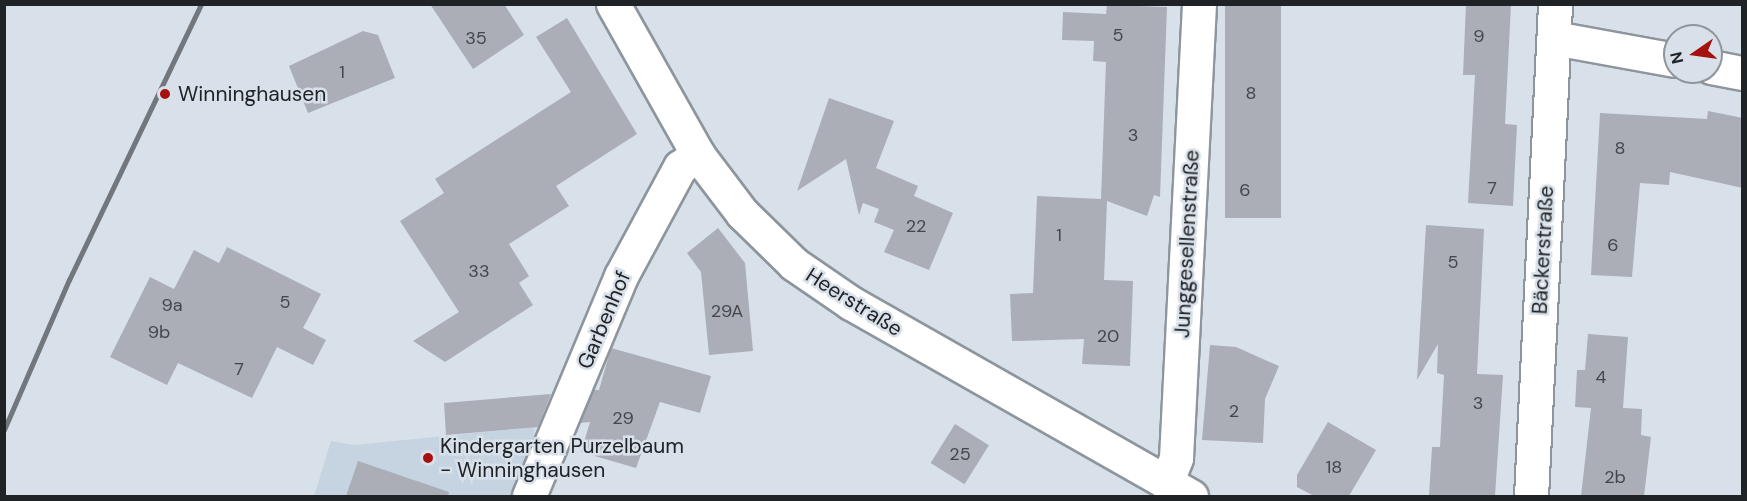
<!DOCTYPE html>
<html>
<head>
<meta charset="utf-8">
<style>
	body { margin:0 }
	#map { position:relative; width:1747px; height:501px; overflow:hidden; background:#d8e1e9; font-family:"DM Sans",sans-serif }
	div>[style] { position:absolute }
	.built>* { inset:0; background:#c6d4e1 }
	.building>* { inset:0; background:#abadb7; transform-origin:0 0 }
	.roads { filter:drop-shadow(2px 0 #8d959d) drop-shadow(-2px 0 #8d959d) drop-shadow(0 2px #8d959d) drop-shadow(0 -2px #8d959d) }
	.minor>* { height:33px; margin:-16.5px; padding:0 16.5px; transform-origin:16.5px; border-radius:16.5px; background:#fff }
	.tertiary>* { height:33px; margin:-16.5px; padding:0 16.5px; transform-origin:16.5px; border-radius:16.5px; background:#fff }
	.rail>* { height:4.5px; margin:-2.25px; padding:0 2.25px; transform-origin:2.25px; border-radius:2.25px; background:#71777c }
	.dots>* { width:16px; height:16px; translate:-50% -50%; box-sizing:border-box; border:3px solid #d8e1e9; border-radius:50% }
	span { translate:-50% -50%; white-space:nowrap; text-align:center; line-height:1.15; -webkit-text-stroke:5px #d8e1e9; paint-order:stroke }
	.number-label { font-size:18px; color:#43464a }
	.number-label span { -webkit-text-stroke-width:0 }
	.poi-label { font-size:21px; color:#202326 }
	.left { translate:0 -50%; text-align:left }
	.street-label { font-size:21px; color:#202326 }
	.frame { position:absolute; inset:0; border:6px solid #202326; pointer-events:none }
	.north { position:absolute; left:1663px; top:24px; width:60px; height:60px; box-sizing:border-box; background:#d8e1e9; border:2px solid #8e959b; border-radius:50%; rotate:257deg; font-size:16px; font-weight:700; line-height:24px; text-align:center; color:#202326 }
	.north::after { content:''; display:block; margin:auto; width:21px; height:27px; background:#a6110f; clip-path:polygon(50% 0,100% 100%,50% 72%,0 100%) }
</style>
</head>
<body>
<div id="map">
	<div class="built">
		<div style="clip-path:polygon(535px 427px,527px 471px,516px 496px,314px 496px,331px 441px,354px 445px)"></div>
	</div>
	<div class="building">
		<div style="clip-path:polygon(430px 4px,504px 4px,524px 35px,473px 69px)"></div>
		<div style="left:1225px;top:4px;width:56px;height:214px"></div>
		<div style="clip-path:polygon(1466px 4px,1511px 4px,1505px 124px,1517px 125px,1513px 206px,1468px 203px,1475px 75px,1463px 75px)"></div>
		<div style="clip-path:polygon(1107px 5px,1167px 7px,1160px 197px,1154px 195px,1147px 216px,1107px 201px,1104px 280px,1133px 281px,1130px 366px,1082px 364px,1084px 339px,1012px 341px,1010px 294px,1033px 293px,1037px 196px,1101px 199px,1106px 62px,1093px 61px,1094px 41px,1062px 40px,1063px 12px,1106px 14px)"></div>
		<div style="clip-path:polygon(567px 18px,637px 134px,556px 186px,569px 206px,509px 244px,529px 276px,519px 283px,533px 305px,445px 362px,413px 341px,459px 312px,400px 221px,444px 193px,435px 179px,571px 92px,536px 37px)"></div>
		<div style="clip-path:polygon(363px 31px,378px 35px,395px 78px,308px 113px,289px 66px)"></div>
		<div style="clip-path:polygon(829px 98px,894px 121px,876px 168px,918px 186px,914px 196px,953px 213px,929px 270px,884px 252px,894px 230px,874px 222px,879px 209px,863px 203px,859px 215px,846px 159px,797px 191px)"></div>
		<div style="clip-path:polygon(1708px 111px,1743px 118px,1743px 188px,1670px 172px,1669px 185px,1640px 183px,1632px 277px,1591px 275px,1600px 113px,1707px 119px)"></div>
		<div style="clip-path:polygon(1426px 225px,1484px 229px,1477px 374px,1503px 375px,1495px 496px,1429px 496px,1432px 447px,1440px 447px,1444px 375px,1437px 373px,1438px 344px,1417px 380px)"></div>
		<div style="clip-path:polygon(718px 228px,745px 263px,753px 351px,709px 355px,701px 272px,687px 253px)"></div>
		<div style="clip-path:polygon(227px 247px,321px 294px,303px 328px,326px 340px,313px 365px,277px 347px,252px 398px,178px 363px,167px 385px,110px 357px,150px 277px,174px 289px,194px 250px,219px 263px)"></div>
		<div style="clip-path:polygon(1588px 334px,1628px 337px,1623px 408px,1642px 409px,1641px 435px,1651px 437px,1644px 496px,1581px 496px,1591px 408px,1575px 407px,1577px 370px,1585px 370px)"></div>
		<div style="clip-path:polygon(1210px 345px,1236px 347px,1279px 366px,1265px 399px,1263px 443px,1202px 440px)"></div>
		<div style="clip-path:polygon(611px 348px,711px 376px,700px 413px,660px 402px,636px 468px,581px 452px,590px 422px,580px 423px,594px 390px,599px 390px)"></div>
		<div style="clip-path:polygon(551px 394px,538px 427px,446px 435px,444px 403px)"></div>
		<div style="clip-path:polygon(1328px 422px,1376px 450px,1349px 496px,1314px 496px,1297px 487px,1297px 475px)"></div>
		<div style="left:955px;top:424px;width:40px;height:46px;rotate:32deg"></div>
		<div style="clip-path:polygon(358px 461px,449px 492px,448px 496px,346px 496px)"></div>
	</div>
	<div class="roads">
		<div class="minor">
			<div style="left:1554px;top:38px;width:123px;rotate:10.3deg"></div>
			<div style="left:1711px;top:67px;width:32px;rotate:11deg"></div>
			<div style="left:1166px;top:483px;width:27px;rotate:-68deg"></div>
			<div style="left:1176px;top:458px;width:455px;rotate:-87.1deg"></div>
			<div style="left:529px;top:496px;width:238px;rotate:-67.3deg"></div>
			<div style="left:621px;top:276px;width:124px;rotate:-61.6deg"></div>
			<div style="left:680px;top:167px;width:22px;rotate:-34deg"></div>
			<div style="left:1531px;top:496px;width:493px;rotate:-87.2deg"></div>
		</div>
		<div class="tertiary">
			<div style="left:613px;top:4px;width:173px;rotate:60.6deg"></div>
			<div style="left:698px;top:155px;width:73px;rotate:52.8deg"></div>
			<div style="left:742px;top:213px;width:73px;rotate:44.4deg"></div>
			<div style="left:794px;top:264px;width:69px;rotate:34.4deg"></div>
			<div style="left:851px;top:303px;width:391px;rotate:29.6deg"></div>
		</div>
	</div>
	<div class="rail">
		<div style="left:4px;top:430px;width:163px;rotate:-66.6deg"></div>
		<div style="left:69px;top:280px;width:306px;rotate:-64.4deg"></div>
	</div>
	<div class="dots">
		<div style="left:165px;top:94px;background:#a6110f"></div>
		<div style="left:428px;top:458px;background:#a6110f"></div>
	</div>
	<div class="number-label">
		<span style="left:1118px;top:35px">5</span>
		<span style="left:1479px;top:36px">9</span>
		<span style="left:476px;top:38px">35</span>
		<span style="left:342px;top:72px">1</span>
		<span style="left:1251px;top:93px">8</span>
		<span style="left:1133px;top:135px">3</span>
		<span style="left:1620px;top:148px">8</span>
		<span style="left:1492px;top:188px">7</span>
		<span style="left:1245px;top:190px">6</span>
		<span style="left:916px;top:226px">22</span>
		<span style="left:1059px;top:235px">1</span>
		<span style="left:1613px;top:245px">6</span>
		<span style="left:1453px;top:262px">5</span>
		<span style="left:479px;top:271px">33</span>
		<span style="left:285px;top:302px">5</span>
		<span style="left:172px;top:305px">9a</span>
		<span style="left:727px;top:311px">29A</span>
		<span style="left:159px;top:332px">9b</span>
		<span style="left:1108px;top:336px">20</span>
		<span style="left:239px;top:369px">7</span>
		<span style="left:1601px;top:377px">4</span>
		<span style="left:1478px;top:403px">3</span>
		<span style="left:1234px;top:411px">2</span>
		<span style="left:623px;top:418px">29</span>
		<span style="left:960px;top:454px">25</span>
		<span style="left:1334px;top:467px">18</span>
		<span style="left:1615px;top:477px">2b</span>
	</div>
	<div class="poi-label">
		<span class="left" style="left:178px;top:94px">Winninghausen</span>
		<span class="left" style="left:440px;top:458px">Kindergarten Purzelbaum<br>- Winninghausen</span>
	</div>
	<div class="street-label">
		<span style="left:1187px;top:244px;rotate:-87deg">Junggesellenstraße</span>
		<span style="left:1543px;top:250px;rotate:-87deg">Bäckerstraße</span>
		<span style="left:854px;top:302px;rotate:32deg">Heerstraße</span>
		<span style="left:604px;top:320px;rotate:-67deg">Garbenhof</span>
	</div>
	<div class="frame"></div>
	<div class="north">N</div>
</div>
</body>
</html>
